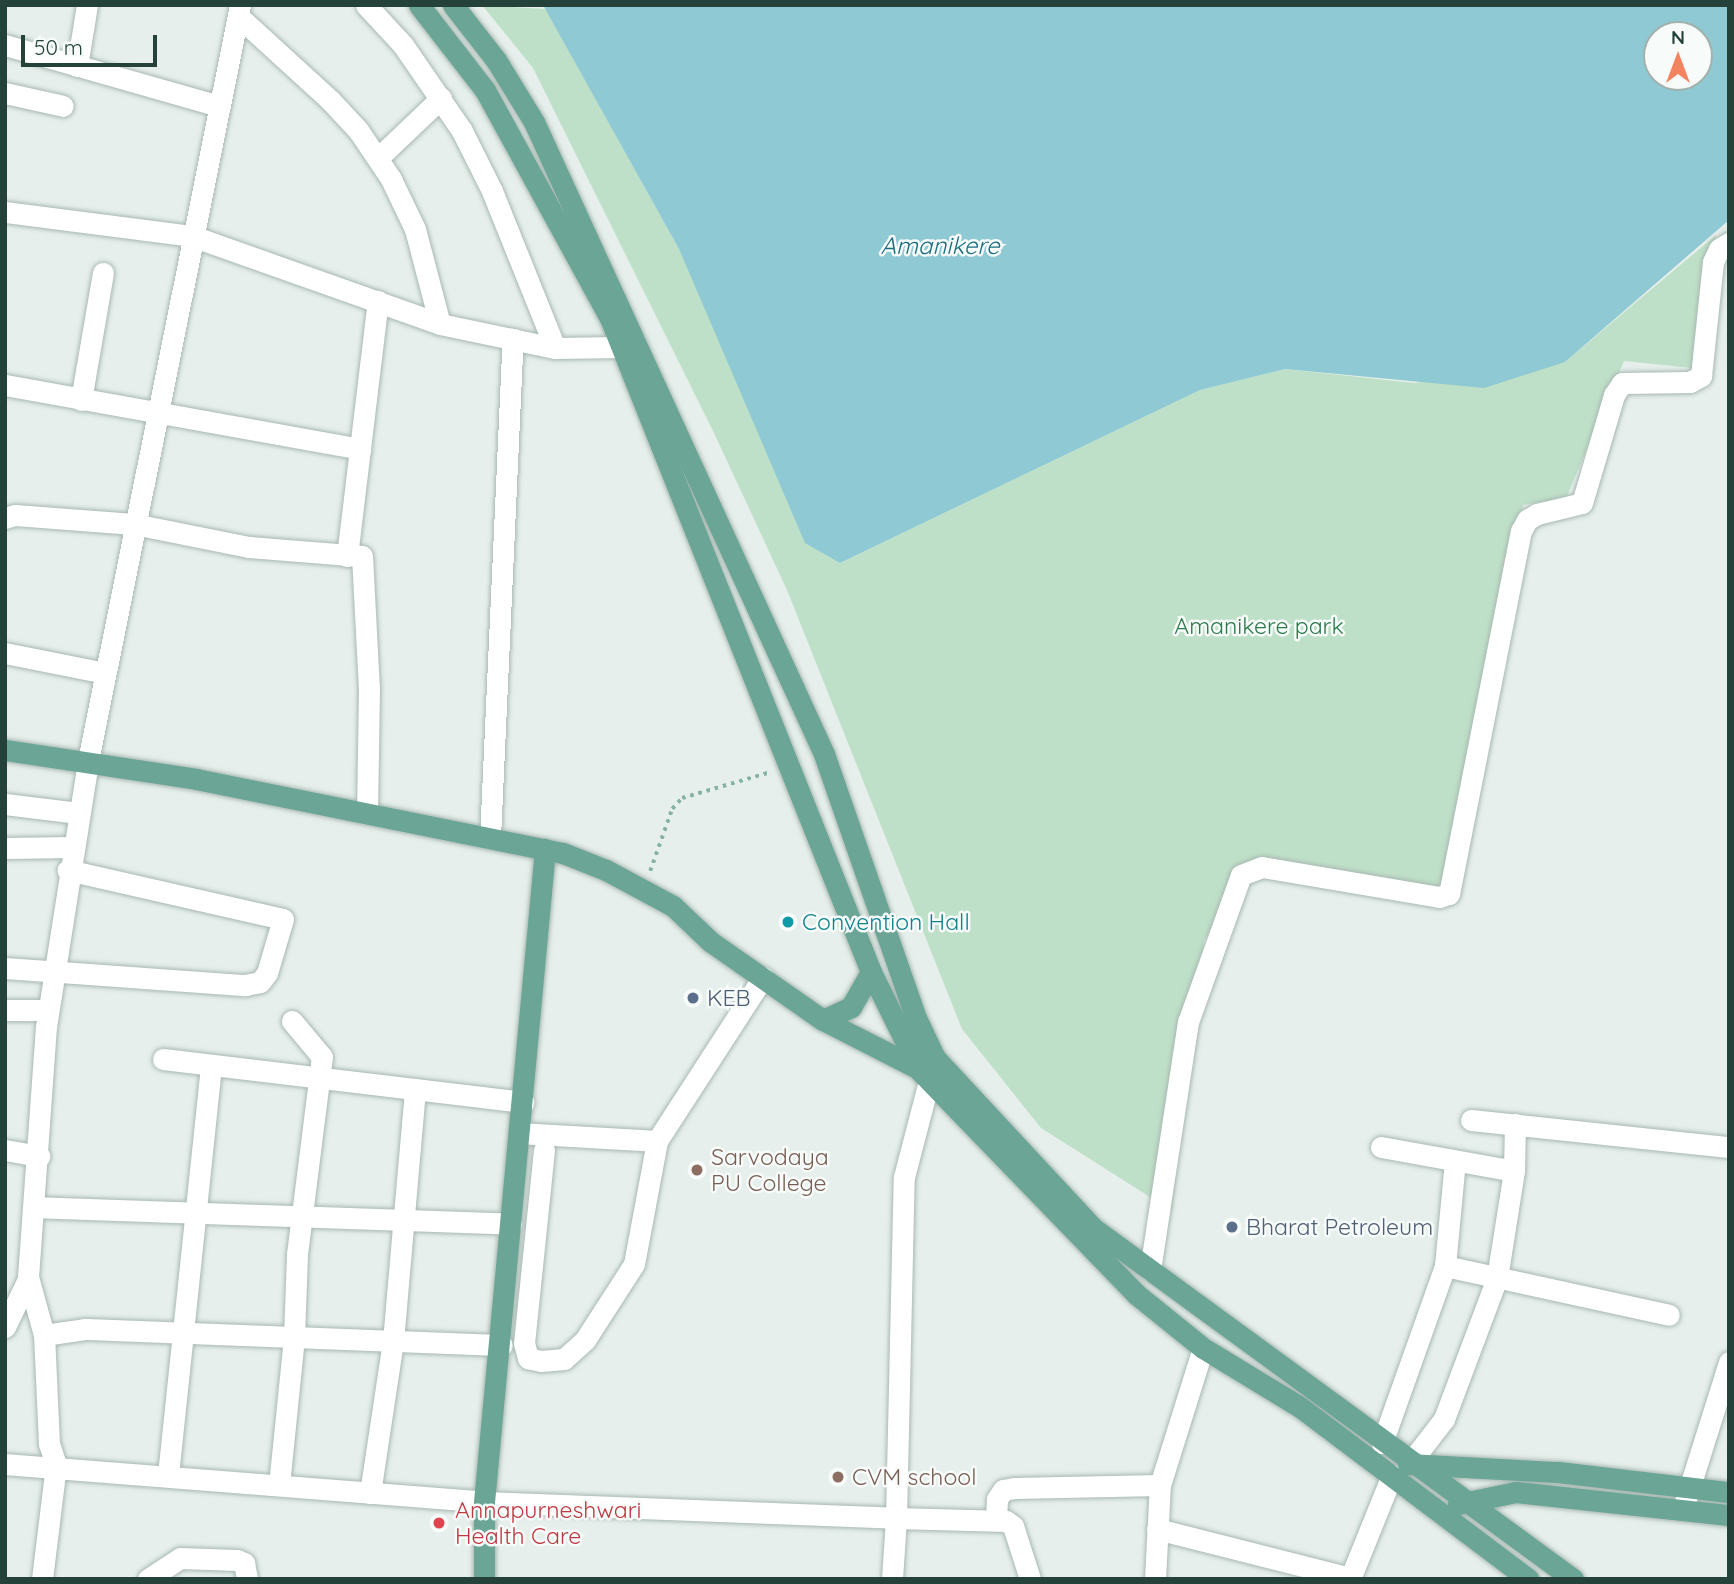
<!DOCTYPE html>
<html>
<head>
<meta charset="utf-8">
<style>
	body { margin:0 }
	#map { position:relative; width:1734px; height:1584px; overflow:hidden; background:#e6efeb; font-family:Quicksand,sans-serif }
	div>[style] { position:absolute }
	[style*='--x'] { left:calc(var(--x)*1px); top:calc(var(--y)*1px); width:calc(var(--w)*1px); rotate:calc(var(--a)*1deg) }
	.green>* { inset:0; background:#bfe0c8 }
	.water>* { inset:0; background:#8ec9d4 }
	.path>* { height:3.5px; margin-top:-1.75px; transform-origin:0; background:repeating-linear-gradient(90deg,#86b3a5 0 3.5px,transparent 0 8.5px) }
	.roads { filter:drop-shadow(0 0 2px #a8b8b2) drop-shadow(0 0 2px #a8b8b2) }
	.minor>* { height:21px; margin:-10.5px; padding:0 10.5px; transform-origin:10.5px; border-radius:10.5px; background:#fff }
	.major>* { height:21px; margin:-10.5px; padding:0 10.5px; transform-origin:10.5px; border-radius:10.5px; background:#6aa596 }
	.dots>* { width:19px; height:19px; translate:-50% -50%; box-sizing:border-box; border:4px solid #f7fbf9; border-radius:50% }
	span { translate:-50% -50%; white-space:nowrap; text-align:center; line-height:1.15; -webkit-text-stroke:5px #f7fbf9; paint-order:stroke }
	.park-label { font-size:23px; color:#2d7a4b }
	.culture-label { font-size:23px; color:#0d838f }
	.left { translate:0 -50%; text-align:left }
	.service-label { font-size:23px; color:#4e5e75 }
	.education-label { font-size:23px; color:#785e54 }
	.health-label { font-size:23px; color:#be3a42 }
	.water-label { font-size:24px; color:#1c6f80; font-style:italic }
	.frame { position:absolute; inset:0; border:7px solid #24423a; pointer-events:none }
	.north { position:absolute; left:1643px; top:21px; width:70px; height:70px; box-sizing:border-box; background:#f7fbf9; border:2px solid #a3b1ad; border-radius:50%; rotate:0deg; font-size:19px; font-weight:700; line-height:28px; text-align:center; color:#24423a }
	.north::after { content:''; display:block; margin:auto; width:24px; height:32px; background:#f4845f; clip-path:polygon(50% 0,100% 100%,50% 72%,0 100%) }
	.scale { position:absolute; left:21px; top:35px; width:136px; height:32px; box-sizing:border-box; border:4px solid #24423a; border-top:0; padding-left:9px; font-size:21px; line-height:24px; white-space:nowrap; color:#24423a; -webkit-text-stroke:5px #f7fbf9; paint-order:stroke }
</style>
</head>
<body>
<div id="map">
	<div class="green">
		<i style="clip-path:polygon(482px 5px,546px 9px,679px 249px,840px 563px,1200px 390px,1285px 369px,1414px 383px,1565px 362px,1716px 235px,1692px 368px,1624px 361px,1566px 498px,1523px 505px,1455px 903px,1248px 866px,1204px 941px,1172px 1211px,1041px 1128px,962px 1029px,787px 590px,714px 433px,533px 68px)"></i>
	</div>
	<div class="water">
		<i style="clip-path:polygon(evenodd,543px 5px,1729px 5px,1729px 220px,1565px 362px,1484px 388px,1285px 369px,1200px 390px,840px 563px,805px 543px,679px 249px,543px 5px,1657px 35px,1699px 35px,1699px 77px,1657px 77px,1657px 35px)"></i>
	</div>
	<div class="path">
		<i style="--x:650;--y:871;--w:66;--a:-70.5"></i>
		<i style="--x:672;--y:809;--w:15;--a:-48"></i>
		<i style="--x:682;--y:798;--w:93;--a:-16.3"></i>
	</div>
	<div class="roads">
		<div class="minor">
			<i style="--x:366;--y:5;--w:54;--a:47.2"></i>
			<i style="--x:403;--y:45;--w:104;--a:55.5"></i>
			<i style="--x:462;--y:131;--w:67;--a:63.4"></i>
			<i style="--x:492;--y:191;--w:169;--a:68.1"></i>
			<i style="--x:238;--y:16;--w:125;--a:42.4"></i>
			<i style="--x:330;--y:100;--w:41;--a:47"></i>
			<i style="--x:358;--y:130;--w:59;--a:56"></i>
			<i style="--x:391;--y:179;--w:55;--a:64.4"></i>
			<i style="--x:415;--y:229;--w:98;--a:75.3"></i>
			<i style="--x:5;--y:45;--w:223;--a:15.9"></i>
			<i style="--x:77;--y:66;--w:62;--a:-80.7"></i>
			<i style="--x:5;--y:93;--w:59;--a:12.6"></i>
			<i style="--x:378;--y:158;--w:87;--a:-43.6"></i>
			<i style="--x:5;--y:212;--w:189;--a:7.3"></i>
			<i style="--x:192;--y:236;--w:263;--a:19.5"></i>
			<i style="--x:440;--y:324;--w:117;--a:11.8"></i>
			<i style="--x:555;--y:348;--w:67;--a:-0.9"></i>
			<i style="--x:622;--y:347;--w:14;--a:-25"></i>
			<i style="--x:5;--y:385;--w:361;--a:10.2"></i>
			<i style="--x:81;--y:400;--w:129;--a:-80.2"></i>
			<i style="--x:5;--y:518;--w:10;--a:-17"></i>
			<i style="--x:15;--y:515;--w:119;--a:4.3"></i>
			<i style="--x:134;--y:524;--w:117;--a:11.3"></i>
			<i style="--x:249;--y:547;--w:113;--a:4.6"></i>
			<i style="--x:362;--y:556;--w:132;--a:87"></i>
			<i style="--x:369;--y:688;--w:125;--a:90.9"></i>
			<i style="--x:347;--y:556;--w:257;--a:-83.1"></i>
			<i style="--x:5;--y:653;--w:102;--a:11.3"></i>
			<i style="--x:5;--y:804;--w:74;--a:7"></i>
			<i style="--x:490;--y:838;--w:500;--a:-87.4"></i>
			<i style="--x:5;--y:848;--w:67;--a:-0.9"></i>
			<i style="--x:5;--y:968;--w:241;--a:4.1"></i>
			<i style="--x:245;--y:985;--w:15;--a:-11"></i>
			<i style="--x:260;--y:982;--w:11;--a:-52"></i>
			<i style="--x:267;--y:973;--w:56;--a:-73.5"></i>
			<i style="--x:283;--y:919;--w:221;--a:-167.2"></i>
			<i style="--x:5;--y:1010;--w:43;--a:0"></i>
			<i style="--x:163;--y:1059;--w:363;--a:6.8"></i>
			<i style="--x:1471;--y:1120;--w:259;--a:6"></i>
			<i style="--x:520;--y:1133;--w:137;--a:3.3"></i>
			<i style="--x:1381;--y:1147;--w:135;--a:10.2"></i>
			<i style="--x:5;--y:1150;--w:35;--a:10"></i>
			<i style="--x:544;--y:1150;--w:194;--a:95.9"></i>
			<i style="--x:524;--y:1343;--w:16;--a:75"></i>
			<i style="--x:528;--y:1358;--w:13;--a:13"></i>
			<i style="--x:541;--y:1361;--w:23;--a:-5"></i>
			<i style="--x:564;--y:1359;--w:28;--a:-42"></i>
			<i style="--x:585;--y:1340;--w:90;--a:-57.2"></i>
			<i style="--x:634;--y:1264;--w:125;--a:-79.4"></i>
			<i style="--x:657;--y:1141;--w:195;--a:-57.1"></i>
			<i style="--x:34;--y:1207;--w:477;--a:2"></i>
			<i style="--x:1445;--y:1266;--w:106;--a:-84.6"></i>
			<i style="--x:1150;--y:1270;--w:251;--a:-81.3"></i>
			<i style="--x:1188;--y:1022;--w:156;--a:-70.2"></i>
			<i style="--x:1241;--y:875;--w:22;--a:-21"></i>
			<i style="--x:1262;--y:867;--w:180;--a:9.6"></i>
			<i style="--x:1439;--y:897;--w:10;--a:-17"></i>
			<i style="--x:1449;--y:894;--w:370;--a:-78.8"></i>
			<i style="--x:1521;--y:531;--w:13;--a:-61"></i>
			<i style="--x:1527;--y:520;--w:12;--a:-31"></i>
			<i style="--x:1537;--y:514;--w:46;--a:-13.7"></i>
			<i style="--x:1582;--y:503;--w:113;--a:-73.5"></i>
			<i style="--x:1614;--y:395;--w:14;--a:-56"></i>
			<i style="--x:1622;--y:383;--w:68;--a:-0.8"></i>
			<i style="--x:1690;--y:382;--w:13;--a:-29"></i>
			<i style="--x:1701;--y:376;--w:115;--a:-84"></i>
			<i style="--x:1713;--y:262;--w:14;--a:-65"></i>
			<i style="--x:1719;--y:249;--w:12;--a:-31"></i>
			<i style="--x:5;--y:1327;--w:53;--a:-64.4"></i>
			<i style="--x:44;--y:1335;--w:41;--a:-8.3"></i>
			<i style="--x:85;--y:1329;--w:417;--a:2.2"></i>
			<i style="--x:1382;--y:1443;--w:188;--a:-70.4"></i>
			<i style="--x:1445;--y:1266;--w:229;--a:12.3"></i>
			<i style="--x:1410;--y:1463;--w:56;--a:-52.3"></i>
			<i style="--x:1444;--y:1419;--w:151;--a:-69.4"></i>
			<i style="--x:1497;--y:1278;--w:108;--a:-81"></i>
			<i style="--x:1514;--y:1171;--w:47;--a:-88.8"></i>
			<i style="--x:5;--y:1464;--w:481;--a:4.5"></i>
			<i style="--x:484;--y:1502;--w:412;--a:2.2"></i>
			<i style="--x:896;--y:1518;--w:341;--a:-88.7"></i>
			<i style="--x:904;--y:1177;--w:99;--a:-75.4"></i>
			<i style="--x:168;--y:1475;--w:412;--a:-84"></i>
			<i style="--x:279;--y:1485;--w:149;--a:-84.2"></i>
			<i style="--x:294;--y:1337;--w:83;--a:-87.9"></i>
			<i style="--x:297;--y:1254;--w:199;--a:-82.8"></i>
			<i style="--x:322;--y:1057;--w:47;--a:-129.8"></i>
			<i style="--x:370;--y:1493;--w:154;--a:-81.4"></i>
			<i style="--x:393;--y:1341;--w:253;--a:-85"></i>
			<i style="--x:1684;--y:1505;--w:150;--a:-72.5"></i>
			<i style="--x:996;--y:1519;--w:20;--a:-87"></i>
			<i style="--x:997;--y:1499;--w:11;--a:-56"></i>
			<i style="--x:1003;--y:1490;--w:11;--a:-10"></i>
			<i style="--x:1014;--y:1488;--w:146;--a:-1.2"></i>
			<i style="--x:1157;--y:1529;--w:200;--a:14.2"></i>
			<i style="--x:42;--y:1579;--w:115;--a:-83"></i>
			<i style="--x:56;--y:1465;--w:22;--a:-108"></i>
			<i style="--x:49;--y:1444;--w:109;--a:-92.6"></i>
			<i style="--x:44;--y:1335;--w:60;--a:-105.4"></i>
			<i style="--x:28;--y:1277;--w:251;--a:-85.9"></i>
			<i style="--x:46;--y:1027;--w:269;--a:-81"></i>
			<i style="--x:88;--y:761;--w:771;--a:-78.63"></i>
			<i style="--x:148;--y:1579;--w:38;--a:-33"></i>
			<i style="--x:180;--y:1558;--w:57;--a:2"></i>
			<i style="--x:237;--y:1560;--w:8;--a:23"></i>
			<i style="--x:244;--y:1563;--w:16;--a:79"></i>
			<i style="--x:892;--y:1579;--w:61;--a:-86.2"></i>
			<i style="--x:896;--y:1518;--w:110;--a:1.6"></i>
			<i style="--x:1006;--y:1521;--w:9;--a:36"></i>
			<i style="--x:1013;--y:1526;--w:56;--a:72.2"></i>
			<i style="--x:1155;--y:1579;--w:94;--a:-87"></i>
			<i style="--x:1160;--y:1485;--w:144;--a:-72.6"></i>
			<i style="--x:1350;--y:1579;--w:112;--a:-68"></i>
		</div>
		<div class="major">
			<i style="--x:419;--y:5;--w:108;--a:52.2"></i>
			<i style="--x:485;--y:90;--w:260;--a:61.3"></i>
			<i style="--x:610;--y:318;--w:704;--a:68.24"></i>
			<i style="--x:871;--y:972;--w:110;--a:63.7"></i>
			<i style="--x:920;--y:1071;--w:310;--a:45.9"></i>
			<i style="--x:1136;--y:1294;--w:86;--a:38.9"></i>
			<i style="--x:1203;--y:1348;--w:114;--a:31.3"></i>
			<i style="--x:1300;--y:1407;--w:286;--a:37"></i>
			<i style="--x:453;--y:5;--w:70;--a:52"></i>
			<i style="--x:496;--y:60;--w:73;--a:58.5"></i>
			<i style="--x:534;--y:122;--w:695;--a:65.35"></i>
			<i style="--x:824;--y:754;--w:280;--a:70.8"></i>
			<i style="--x:916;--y:1018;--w:44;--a:64.6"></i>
			<i style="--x:935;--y:1058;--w:232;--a:47.1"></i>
			<i style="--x:1093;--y:1228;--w:595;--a:36.18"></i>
			<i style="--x:5;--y:750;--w:193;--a:8.6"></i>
			<i style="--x:196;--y:779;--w:374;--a:11.4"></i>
			<i style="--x:563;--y:853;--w:46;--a:21.6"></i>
			<i style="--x:606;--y:870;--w:76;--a:28.2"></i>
			<i style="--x:673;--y:906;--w:52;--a:43.5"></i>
			<i style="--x:711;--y:942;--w:136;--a:34.9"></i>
			<i style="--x:823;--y:1020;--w:112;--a:27"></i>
			<i style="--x:823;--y:1020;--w:31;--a:-25"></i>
			<i style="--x:851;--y:1007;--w:40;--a:-60.3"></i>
			<i style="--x:1408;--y:1464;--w:150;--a:3.1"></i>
			<i style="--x:1558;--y:1472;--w:172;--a:6.7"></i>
			<i style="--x:1458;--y:1504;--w:59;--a:-11.7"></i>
			<i style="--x:1516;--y:1492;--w:214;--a:6.2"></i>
			<i style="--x:484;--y:1579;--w:77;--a:-90"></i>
			<i style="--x:484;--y:1502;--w:656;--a:-84.66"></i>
		</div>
	</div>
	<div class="dots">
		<i style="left:788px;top:922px;background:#0f9aa8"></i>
		<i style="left:693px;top:998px;background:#5c6f8a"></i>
		<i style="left:697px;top:1170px;background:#8d6e63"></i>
		<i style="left:1232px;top:1227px;background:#5c6f8a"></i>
		<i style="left:838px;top:1477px;background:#8d6e63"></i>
		<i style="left:439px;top:1523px;background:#e0444e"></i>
	</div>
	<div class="park-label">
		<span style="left:1259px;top:626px">Amanikere park</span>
	</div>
	<div class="culture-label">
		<span class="left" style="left:802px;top:922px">Convention Hall</span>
	</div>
	<div class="service-label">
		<span class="left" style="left:707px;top:998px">KEB</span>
		<span class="left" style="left:1246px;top:1227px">Bharat Petroleum</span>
	</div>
	<div class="education-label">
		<span class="left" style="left:711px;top:1170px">Sarvodaya<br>PU College</span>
		<span class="left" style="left:852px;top:1477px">CVM school</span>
	</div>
	<div class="health-label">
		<span class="left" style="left:455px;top:1523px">Annapurneshwari<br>Health Care</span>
	</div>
	<div class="water-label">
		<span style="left:940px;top:246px">Amanikere</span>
	</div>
	<div class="frame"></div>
	<div class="north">N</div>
	<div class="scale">50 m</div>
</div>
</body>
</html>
